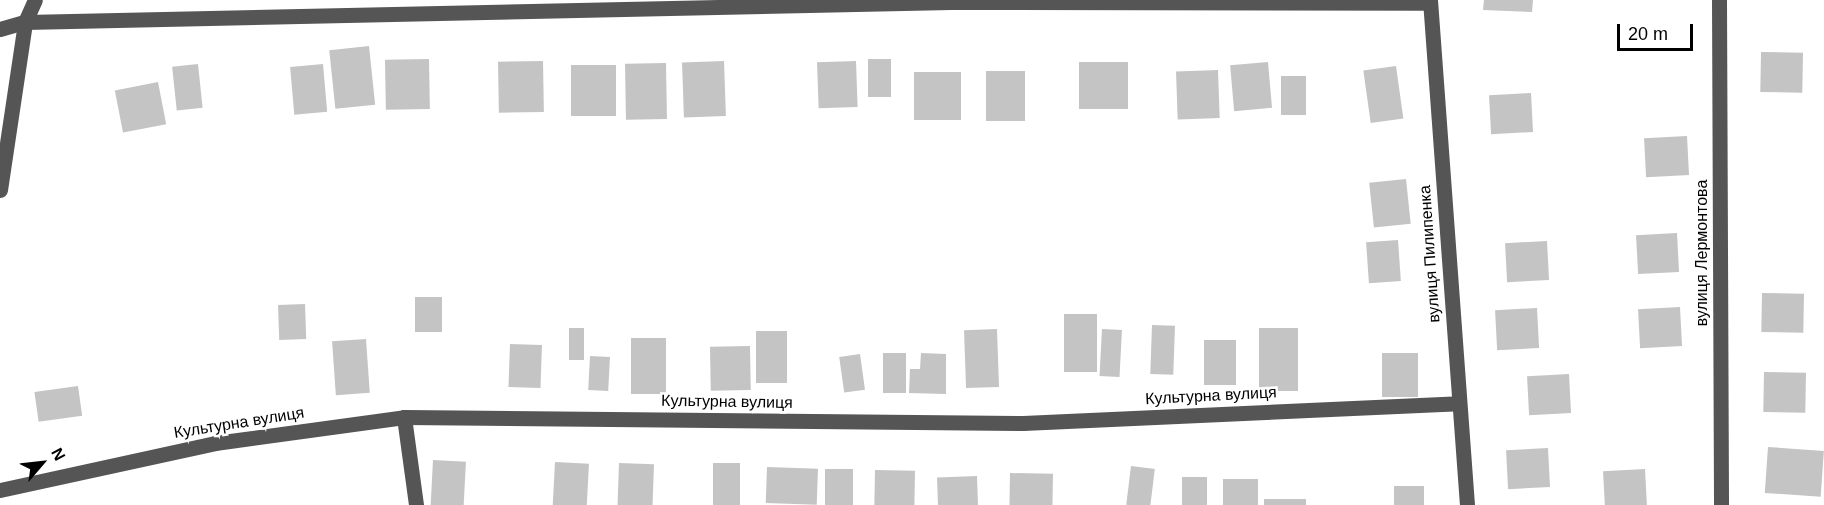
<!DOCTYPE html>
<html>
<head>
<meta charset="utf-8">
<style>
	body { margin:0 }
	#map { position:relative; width:1824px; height:505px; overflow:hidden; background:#fff; font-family:Helvetica,sans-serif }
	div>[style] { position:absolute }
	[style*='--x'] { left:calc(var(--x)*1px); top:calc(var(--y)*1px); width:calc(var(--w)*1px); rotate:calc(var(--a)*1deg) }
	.building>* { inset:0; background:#c4c4c4; transform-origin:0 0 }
	.minor>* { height:15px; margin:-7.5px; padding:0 7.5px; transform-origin:7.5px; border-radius:7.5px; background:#555 }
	span { translate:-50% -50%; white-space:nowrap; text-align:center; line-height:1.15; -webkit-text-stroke:5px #fff; paint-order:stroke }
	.street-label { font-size:16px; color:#000 }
	.north { position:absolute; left:12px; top:433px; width:60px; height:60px; -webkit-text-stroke:4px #fff; paint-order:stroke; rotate:62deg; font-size:16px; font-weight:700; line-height:24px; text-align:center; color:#000 }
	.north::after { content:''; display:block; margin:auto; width:21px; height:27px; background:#000; clip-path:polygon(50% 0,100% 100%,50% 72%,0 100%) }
	.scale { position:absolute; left:1617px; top:24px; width:76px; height:27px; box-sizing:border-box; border:3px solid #000; border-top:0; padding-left:8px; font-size:18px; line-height:21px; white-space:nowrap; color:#000; -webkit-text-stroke:4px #fff; paint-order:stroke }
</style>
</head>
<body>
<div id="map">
	<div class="building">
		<i style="clip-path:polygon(1484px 0,1533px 0,1532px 12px,1483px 10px)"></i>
		<i style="left:369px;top:46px;width:59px;height:40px;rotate:84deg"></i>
		<i style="left:1761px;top:52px;width:42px;height:40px;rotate:1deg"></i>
		<i style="left:429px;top:59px;width:50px;height:44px;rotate:89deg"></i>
		<i style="left:868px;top:59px;width:23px;height:38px"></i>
		<i style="left:543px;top:61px;width:51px;height:45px;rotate:89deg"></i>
		<i style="left:724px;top:61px;width:55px;height:42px;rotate:88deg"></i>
		<i style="left:856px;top:61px;width:46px;height:39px;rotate:88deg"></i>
		<i style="left:1079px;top:62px;width:49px;height:47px"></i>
		<i style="left:1268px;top:62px;width:46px;height:38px;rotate:85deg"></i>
		<i style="left:666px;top:63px;width:56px;height:41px;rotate:89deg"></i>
		<i style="left:198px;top:64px;width:44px;height:26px;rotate:84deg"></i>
		<i style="left:323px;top:64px;width:48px;height:33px;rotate:85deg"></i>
		<i style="left:571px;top:65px;width:45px;height:51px"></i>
		<i style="left:1396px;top:66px;width:53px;height:33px;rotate:82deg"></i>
		<i style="left:1218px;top:70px;width:48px;height:42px;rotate:88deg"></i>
		<i style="left:986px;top:71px;width:39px;height:50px"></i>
		<i style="left:914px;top:72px;width:47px;height:48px"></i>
		<i style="left:1281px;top:76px;width:25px;height:39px"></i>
		<i style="left:158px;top:82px;width:43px;height:44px;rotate:79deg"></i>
		<i style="left:1531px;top:93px;width:39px;height:42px;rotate:87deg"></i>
		<i style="left:1687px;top:136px;width:39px;height:43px;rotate:87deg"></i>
		<i style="left:1406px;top:179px;width:45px;height:37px;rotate:84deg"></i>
		<i style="left:1677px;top:233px;width:39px;height:41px;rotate:87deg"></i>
		<i style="left:1398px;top:240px;width:41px;height:32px;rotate:86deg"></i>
		<i style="left:1547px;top:241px;width:39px;height:42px;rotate:87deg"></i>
		<i style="left:1762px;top:293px;width:42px;height:39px;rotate:1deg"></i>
		<i style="left:415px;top:297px;width:27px;height:35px"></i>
		<i style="left:305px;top:304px;width:35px;height:27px;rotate:88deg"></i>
		<i style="left:1680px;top:307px;width:39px;height:42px;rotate:87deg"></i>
		<i style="left:1537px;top:308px;width:40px;height:42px;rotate:87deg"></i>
		<i style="left:1064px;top:314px;width:33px;height:58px"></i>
		<i style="left:1152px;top:325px;width:23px;height:49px;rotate:2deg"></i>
		<i style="left:569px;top:328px;width:15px;height:32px"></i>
		<i style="left:1259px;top:328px;width:39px;height:63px"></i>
		<i style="left:997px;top:329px;width:58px;height:33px;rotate:88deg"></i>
		<i style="left:1102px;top:329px;width:20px;height:47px;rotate:3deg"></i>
		<i style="left:756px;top:331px;width:31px;height:52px"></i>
		<i style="left:631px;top:338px;width:35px;height:56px"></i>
		<i style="left:366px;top:339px;width:54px;height:34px;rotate:86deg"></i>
		<i style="left:1204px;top:340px;width:32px;height:45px"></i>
		<i style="left:510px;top:344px;width:32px;height:43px;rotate:2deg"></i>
		<i style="left:750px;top:346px;width:44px;height:40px;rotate:89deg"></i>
		<i style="left:883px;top:353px;width:23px;height:40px"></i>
		<i style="clip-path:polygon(921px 353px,946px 354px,946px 394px,909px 393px,910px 369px,920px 369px)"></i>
		<i style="left:1382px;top:353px;width:36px;height:44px"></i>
		<i style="left:860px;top:354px;width:36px;height:21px;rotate:82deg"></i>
		<i style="left:590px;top:356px;width:20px;height:34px;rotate:3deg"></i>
		<i style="left:1764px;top:372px;width:42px;height:40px;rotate:1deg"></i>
		<i style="left:1569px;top:374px;width:39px;height:42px;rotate:87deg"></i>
		<i style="left:78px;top:386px;width:30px;height:44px;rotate:82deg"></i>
		<i style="left:1768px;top:447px;width:56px;height:46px;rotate:4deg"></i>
		<i style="left:1548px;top:448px;width:39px;height:42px;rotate:87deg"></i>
		<i style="left:433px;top:460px;width:33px;height:45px;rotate:3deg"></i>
		<i style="left:555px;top:462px;width:34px;height:43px;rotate:3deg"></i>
		<i style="left:619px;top:463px;width:35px;height:42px;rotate:2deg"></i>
		<i style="left:713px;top:463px;width:27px;height:42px"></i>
		<i style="left:1131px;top:466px;width:24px;height:39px;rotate:7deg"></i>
		<i style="left:767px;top:467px;width:51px;height:36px;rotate:2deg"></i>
		<i style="left:825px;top:469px;width:28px;height:36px"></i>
		<i style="left:1645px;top:469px;width:36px;height:42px;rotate:87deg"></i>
		<i style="left:875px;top:470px;width:40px;height:35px;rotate:1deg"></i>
		<i style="left:1010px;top:473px;width:43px;height:32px;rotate:1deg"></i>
		<i style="left:977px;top:476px;width:29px;height:40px;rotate:88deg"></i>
		<i style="left:1182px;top:477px;width:25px;height:28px"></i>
		<i style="left:1223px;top:479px;width:35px;height:26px"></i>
		<i style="left:1424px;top:486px;width:19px;height:30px;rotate:90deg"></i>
		<i style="left:1264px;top:499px;width:42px;height:6px"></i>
	</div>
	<div class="minor">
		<i style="--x:1430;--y:0;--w:506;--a:85.81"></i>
		<i style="--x:1719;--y:0;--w:505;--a:89.77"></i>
		<i style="--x:0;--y:29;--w:26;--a:-16"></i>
		<i style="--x:25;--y:22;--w:926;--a:-1.24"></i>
		<i style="--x:951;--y:2;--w:479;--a:0.1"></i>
		<i style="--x:0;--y:190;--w:170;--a:-81.5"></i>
		<i style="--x:25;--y:22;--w:24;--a:-66"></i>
		<i style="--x:404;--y:417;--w:89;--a:82.2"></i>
		<i style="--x:0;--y:490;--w:220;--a:-12.3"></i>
		<i style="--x:215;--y:443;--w:191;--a:-7.8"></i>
		<i style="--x:404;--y:417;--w:619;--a:0.56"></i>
		<i style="--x:1023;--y:423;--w:436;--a:-2.6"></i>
	</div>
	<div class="street-label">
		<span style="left:1702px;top:253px;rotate:-90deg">вулиця Лермонтова</span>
		<span style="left:1430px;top:254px;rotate:-94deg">вулиця Пилипенка</span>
		<span style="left:1211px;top:396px;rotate:-3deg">Культурна вулиця</span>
		<span style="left:727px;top:402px;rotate:1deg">Культурна вулиця</span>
		<span style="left:239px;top:423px;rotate:-9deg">Культурна вулиця</span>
	</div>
	<div class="north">N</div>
	<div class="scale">20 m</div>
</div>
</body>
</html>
